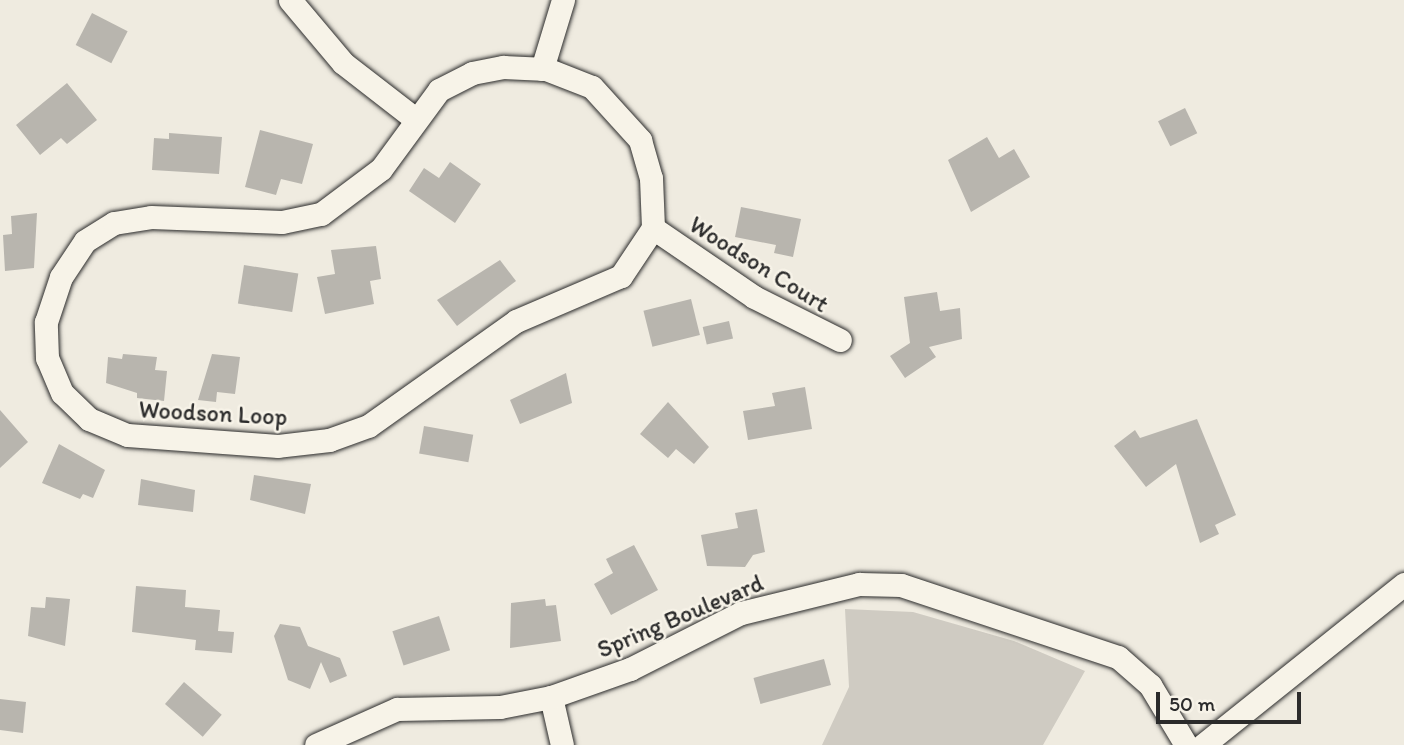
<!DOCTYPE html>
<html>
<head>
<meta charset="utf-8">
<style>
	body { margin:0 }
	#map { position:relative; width:1404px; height:745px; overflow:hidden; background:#efebe0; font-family:Itim,sans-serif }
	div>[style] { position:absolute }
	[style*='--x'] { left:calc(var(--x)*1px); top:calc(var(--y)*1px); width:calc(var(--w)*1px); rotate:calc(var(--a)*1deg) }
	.green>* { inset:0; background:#cfcbc2 }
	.building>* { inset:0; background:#b8b5ae; transform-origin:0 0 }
	.roads { filter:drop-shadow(0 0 2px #2b2b2b) drop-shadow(0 0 2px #2b2b2b) }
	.minor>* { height:23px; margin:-11.5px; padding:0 11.5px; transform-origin:11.5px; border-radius:11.5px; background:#f7f3e8 }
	span { translate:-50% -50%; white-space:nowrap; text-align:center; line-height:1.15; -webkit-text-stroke:5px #f7f3e8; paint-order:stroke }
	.street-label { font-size:24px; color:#2b2b2b }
	.scale { position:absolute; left:1156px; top:692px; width:145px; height:32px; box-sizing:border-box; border:4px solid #2b2b2b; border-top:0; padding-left:9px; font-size:21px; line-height:24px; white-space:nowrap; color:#2b2b2b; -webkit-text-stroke:5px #f7f3e8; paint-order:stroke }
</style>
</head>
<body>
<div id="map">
	<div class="green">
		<i style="clip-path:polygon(845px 609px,913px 612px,1014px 641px,1085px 671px,1043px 745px,822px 745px,849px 687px)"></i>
	</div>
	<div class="building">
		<i style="left:92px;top:13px;width:40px;height:36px;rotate:27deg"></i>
		<i style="clip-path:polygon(67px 83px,97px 120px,67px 144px,61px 138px,40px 155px,16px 125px)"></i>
		<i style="left:1185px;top:108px;width:28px;height:30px;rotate:64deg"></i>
		<i style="clip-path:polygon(260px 130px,313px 144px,302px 184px,281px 179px,276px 195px,245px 187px)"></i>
		<i style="clip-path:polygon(169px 133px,222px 137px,219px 174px,152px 170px,154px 138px,169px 139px)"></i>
		<i style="clip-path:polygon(987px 137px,999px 158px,1014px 149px,1030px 177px,971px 212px,948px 160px)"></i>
		<i style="clip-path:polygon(450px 162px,481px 184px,455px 223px,409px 191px,424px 168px,439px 178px)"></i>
		<i style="clip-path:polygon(741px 207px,801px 219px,793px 257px,774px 253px,776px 245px,735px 237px)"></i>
		<i style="clip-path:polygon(37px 213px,34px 268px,5px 271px,3px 235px,12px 234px,11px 216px)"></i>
		<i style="clip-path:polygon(376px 246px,381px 279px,370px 281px,374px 304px,325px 314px,317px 277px,335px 274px,331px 250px)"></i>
		<i style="clip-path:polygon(500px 260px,516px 281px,457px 326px,437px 300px)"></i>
		<i style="left:244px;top:265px;width:55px;height:39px;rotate:9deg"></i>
		<i style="clip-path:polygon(937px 292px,940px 311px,960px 308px,962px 339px,929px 347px,936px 357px,905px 378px,890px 356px,910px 343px,904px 297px)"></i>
		<i style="left:691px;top:299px;width:37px;height:49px;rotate:76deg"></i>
		<i style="left:729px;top:321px;width:18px;height:27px;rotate:77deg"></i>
		<i style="clip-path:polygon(123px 354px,157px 357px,155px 370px,167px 371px,164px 401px,137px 398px,137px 393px,106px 383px,108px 357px,122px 359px)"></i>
		<i style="clip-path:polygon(212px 354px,240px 357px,235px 394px,217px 392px,216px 402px,198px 400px)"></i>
		<i style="clip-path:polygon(566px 373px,572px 403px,520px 424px,510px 400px)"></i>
		<i style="clip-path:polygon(805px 387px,812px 429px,748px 440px,743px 411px,775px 406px,772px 393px)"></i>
		<i style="clip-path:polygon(668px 402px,709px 447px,694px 464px,676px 449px,668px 458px,640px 434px)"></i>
		<i style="clip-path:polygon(0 410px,28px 442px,0 468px)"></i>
		<i style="clip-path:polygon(1197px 419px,1236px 515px,1215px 525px,1219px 534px,1200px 543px,1176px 464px,1146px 487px,1114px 446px,1135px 430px,1140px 438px)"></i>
		<i style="left:424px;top:426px;width:50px;height:28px;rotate:10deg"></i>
		<i style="clip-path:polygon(59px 444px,105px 470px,93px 498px,83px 494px,80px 499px,42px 483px)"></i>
		<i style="clip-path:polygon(254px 475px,311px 484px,305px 514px,250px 500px)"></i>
		<i style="clip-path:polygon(141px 479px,195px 490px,193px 512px,138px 505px)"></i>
		<i style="clip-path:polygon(757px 509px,765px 552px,753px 555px,745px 567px,707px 566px,701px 535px,738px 528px,735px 513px)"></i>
		<i style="clip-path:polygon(634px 545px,658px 590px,611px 615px,594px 584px,613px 573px,606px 559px)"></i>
		<i style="clip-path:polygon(136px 586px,186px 590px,185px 607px,220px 610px,218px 631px,234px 632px,232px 653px,195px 650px,196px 640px,132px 632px)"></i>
		<i style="clip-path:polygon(46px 597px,70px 599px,65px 646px,28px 636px,31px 607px,45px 608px)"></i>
		<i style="clip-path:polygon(545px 599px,546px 606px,556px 605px,561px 641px,510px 648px,511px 603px)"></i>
		<i style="left:439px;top:616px;width:36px;height:49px;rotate:72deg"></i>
		<i style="clip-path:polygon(280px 624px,300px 627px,308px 646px,340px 658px,347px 676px,330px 683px,321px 662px,310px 689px,288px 680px,274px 636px)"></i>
		<i style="left:824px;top:659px;width:27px;height:73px;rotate:75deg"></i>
		<i style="left:184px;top:682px;width:50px;height:29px;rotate:41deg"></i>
		<i style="clip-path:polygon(0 699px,26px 702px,23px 733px,0 730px)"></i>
	</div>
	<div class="roads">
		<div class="minor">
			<i style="--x:290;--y:0;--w:82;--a:49.9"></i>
			<i style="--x:343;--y:63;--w:90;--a:37.8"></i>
			<i style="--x:503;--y:67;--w:43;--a:2.7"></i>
			<i style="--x:546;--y:69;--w:49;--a:21.4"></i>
			<i style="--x:592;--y:87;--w:72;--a:47.8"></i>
			<i style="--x:640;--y:140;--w:40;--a:74"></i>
			<i style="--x:651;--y:178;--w:50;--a:87.7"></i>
			<i style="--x:653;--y:228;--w:58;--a:123.7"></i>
			<i style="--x:621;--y:276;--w:114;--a:156.8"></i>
			<i style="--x:516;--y:321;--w:181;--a:144.6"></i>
			<i style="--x:368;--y:426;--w:41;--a:160.3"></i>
			<i style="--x:329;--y:440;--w:51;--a:173.3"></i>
			<i style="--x:278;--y:446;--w:151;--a:-175.8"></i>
			<i style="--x:127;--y:435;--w:41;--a:-157.2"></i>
			<i style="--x:89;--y:419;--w:37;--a:-136"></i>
			<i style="--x:62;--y:393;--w:38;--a:-113"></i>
			<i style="--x:47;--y:358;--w:36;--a:-92"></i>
			<i style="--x:46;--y:322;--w:47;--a:-71.6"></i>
			<i style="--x:61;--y:277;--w:43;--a:-56.3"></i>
			<i style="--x:85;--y:241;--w:34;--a:-32"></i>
			<i style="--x:114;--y:223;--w:37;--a:-9"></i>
			<i style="--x:151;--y:217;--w:131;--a:2.2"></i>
			<i style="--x:282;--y:222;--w:40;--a:-12"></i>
			<i style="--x:321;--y:214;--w:75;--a:-36.9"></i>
			<i style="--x:381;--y:169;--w:98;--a:-53.7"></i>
			<i style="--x:439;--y:90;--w:37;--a:-27"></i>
			<i style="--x:472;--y:73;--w:32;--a:-11"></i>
			<i style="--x:542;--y:69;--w:72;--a:-73.1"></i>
			<i style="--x:653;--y:228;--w:122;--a:34.3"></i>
			<i style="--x:754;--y:297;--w:96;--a:26.6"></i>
			<i style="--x:551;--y:697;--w:49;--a:77.1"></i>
			<i style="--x:316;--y:745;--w:89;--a:-24"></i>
			<i style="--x:397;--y:709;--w:103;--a:-1.1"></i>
			<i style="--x:500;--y:707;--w:52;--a:-11.1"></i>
			<i style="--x:551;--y:697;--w:84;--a:-19.5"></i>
			<i style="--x:630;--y:669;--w:124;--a:-26.8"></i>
			<i style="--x:741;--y:613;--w:122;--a:-13.8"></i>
			<i style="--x:859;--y:584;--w:42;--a:1.4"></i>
			<i style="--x:901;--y:585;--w:229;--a:18.4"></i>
			<i style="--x:1118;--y:657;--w:43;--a:41.2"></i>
			<i style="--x:1150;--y:685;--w:70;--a:59"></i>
			<i style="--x:1203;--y:745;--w:258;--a:-38.7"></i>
		</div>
	</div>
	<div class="street-label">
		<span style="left:759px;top:264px;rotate:32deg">Woodson Court</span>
		<span style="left:213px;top:413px;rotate:3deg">Woodson Loop</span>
		<span style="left:680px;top:616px;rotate:-23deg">Spring Boulevard</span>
	</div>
	<div class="scale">50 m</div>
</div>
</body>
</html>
